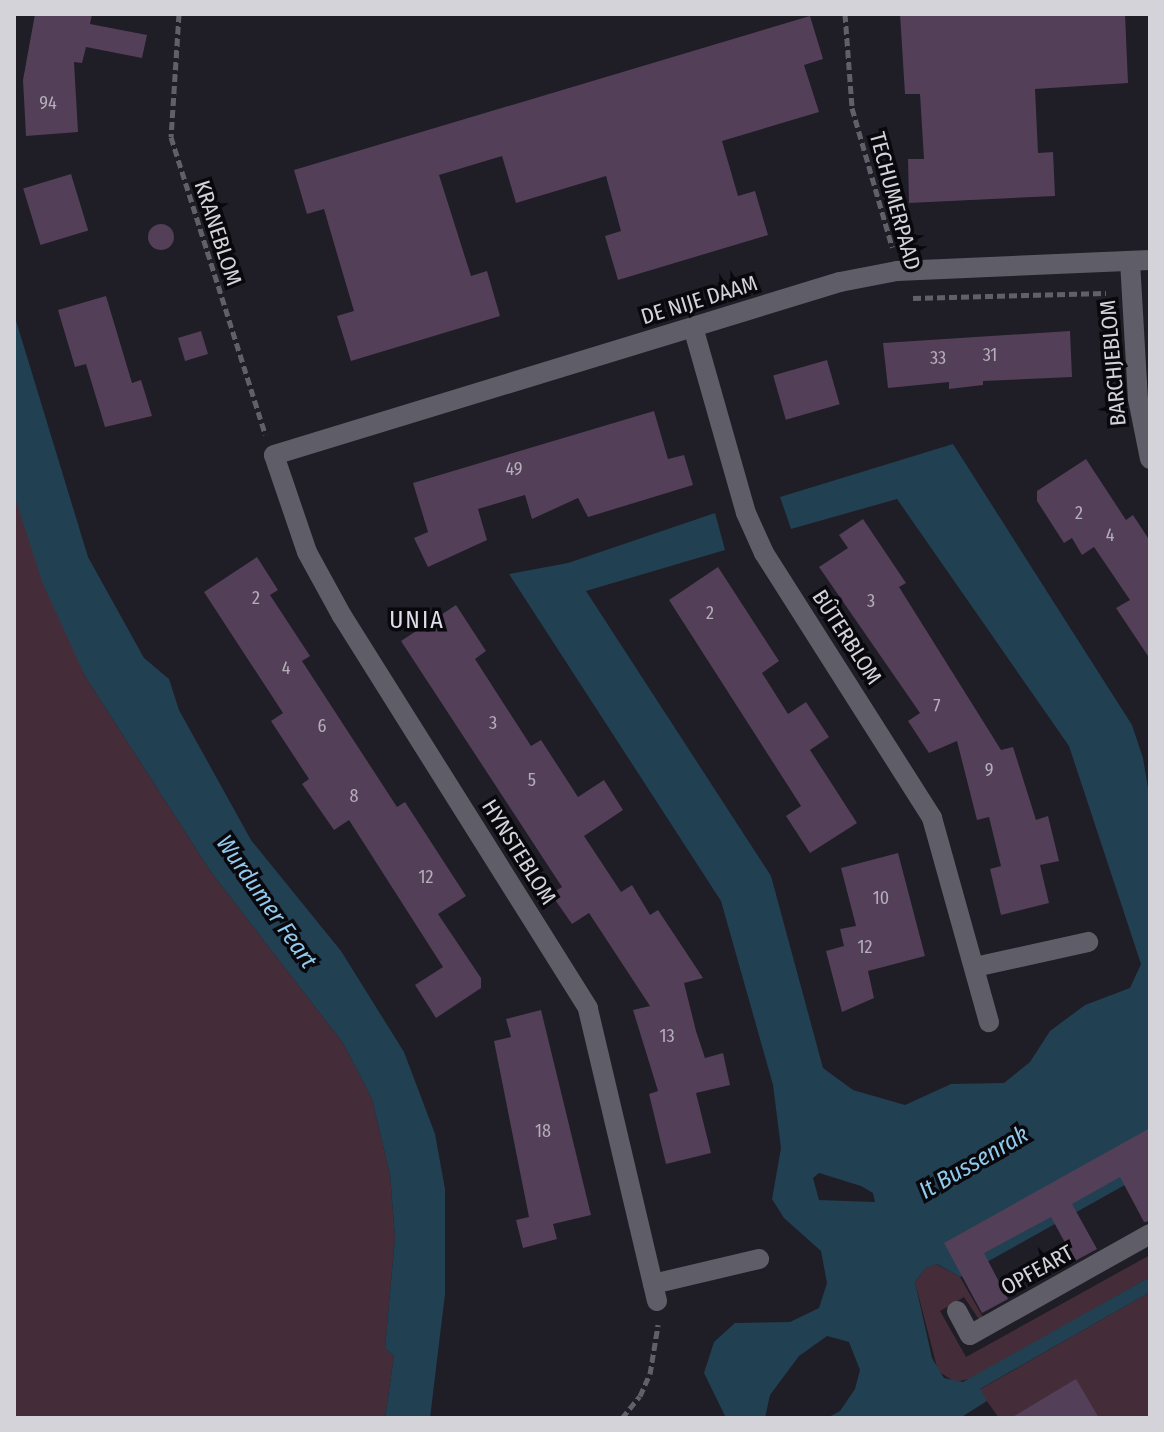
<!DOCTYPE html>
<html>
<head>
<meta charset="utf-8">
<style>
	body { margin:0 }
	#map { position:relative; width:1164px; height:1432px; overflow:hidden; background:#1f1d26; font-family:"Fira Sans Condensed",sans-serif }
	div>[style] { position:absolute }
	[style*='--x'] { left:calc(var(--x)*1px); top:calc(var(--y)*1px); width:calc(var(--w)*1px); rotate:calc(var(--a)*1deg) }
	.green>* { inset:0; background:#442d39 }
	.water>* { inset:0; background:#214052 }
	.building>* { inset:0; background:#533f58; transform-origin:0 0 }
	.round { border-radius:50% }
	.path>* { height:5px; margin-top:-2.5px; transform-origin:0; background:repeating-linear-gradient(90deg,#615f67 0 8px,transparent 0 12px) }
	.minor>* { height:20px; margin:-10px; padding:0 10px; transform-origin:10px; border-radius:10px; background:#5f5d68 }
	span { translate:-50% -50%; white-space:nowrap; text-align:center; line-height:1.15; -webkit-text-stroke:7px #09080c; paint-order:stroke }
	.number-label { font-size:18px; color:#b4aeb9 }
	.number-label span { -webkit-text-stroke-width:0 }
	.street-label { font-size:22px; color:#d4d3d9 }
	.neighbourhood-label { font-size:24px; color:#dfdeea; letter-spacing:2px }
	.water-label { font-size:24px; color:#90caee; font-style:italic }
	.frame { position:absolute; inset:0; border:16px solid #d4d3d9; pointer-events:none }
</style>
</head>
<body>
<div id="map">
	<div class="green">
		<i style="clip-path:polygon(14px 495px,85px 676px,211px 872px,343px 1043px,372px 1099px,390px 1175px,395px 1237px,385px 1348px,394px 1356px,385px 1418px,14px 1418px)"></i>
		<i style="clip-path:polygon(1150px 1255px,1150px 1277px,973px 1378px,955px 1382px,938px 1371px,915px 1282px,926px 1268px,936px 1264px,960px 1277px,984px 1319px,980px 1321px,964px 1297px,940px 1311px,966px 1357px)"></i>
		<i style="clip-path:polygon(1150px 1292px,1150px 1418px,999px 1418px,979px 1390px)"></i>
	</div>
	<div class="water">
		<i style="clip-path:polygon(14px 314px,88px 557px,144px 658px,169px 679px,179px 710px,251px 840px,341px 951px,404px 1052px,435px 1134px,445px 1189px,445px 1294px,430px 1418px,385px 1418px,394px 1356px,385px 1348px,395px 1237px,390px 1175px,372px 1099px,343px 1043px,211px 872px,85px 676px,43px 584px,14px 495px)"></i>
		<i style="clip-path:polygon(evenodd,953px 444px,1132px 725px,1143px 758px,1150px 800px,1150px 1171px,960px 1277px,937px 1264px,926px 1268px,915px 1282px,932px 1358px,944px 1378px,963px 1382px,1150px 1277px,1150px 1292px,980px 1389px,987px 1401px,960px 1418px,827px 1418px,840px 1411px,855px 1389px,860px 1370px,849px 1342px,827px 1336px,799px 1356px,770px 1395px,765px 1418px,726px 1418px,704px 1373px,714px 1342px,735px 1323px,790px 1322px,819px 1308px,827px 1283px,821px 1251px,784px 1218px,772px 1199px,781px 1148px,773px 1085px,721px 901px,509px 574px,568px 563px,715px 513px,725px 550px,586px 591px,771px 876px,823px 1068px,853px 1090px,905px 1105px,951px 1084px,1004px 1083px,1030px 1062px,1050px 1031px,1085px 1005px,1130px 988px,1141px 964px,1069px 746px,897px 499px,791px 529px,780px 497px,953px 444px,819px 1173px,861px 1186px,873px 1193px,875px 1202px,819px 1200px,813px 1178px,819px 1173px)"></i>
	</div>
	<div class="building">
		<i style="clip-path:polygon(35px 14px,92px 14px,90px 24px,147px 35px,142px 58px,86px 47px,82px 63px,74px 62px,78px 132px,26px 136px,23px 80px)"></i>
		<i style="clip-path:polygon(900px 14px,1125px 14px,1128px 83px,1035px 89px,1038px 153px,1053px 152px,1055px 196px,909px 203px,908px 159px,924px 159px,920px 94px,905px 94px)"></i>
		<i style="clip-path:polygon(810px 16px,823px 59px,804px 65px,819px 112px,722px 141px,738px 196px,755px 191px,768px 235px,618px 280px,605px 236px,621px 231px,606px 176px,516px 203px,502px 156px,439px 175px,471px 276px,487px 271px,500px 316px,351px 361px,337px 316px,354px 311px,338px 257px,324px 209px,307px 214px,294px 170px)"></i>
		<i style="left:71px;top:174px;width:59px;height:50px;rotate:73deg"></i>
		<i class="round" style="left:148px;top:224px;width:26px;height:26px"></i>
		<i style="clip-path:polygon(106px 296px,132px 383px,141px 380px,152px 416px,105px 427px,86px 364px,75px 367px,58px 310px)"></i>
		<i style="left:201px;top:331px;width:24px;height:24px;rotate:73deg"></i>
		<i style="clip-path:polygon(1070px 331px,1072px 377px,983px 381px,983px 385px,949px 389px,949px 382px,888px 388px,883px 343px)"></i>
		<i style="left:827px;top:360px;width:46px;height:56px;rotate:74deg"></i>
		<i style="clip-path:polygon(654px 411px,668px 459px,684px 455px,693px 485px,588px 517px,578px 498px,532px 519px,525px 495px,478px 509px,487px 540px,428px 567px,414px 538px,428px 532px,413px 483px)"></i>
		<i style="clip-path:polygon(1086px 459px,1126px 520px,1133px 515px,1150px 541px,1150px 659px,1116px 608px,1130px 600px,1094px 547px,1082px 555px,1072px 538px,1064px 543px,1037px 501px,1037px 491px)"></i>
		<i style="clip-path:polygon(863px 519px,906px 583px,899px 587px,1001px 750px,1013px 747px,1036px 820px,1048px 816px,1059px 861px,1040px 865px,1049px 903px,1001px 915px,990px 869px,1001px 866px,989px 817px,977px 820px,957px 741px,929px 753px,908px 721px,920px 713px,819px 567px,848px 548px,839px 535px)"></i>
		<i style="clip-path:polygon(257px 557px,278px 590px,270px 595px,310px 656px,302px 661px,397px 807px,405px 802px,466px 896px,438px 914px,481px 978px,481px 988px,436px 1018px,415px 985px,443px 967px,349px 820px,334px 830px,302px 784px,309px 779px,271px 721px,283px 713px,204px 592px)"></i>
		<i style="clip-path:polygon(718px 567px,779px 661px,762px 673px,788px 714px,806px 702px,829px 737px,810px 750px,857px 823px,810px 853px,786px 816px,801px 806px,669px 600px)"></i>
		<i style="clip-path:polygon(456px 605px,486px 651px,475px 659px,531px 746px,541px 740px,578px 797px,604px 780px,623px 810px,584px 836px,621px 892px,632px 885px,650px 915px,658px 910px,703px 978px,684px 983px,696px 1031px,705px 1058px,723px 1053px,730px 1085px,696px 1093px,711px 1153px,666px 1164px,649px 1094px,658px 1091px,633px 1010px,650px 1006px,589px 913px,572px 924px,551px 894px,562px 887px,401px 641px)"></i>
		<i style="clip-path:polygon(898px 853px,925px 956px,868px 971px,874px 998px,842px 1012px,826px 951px,844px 946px,840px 929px,856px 926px,841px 868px)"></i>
		<i style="clip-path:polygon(541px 1010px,591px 1215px,553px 1224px,557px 1239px,523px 1248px,516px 1220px,529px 1217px,494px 1041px,511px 1037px,506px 1019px)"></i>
		<i style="clip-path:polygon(1150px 1128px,1150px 1221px,1144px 1222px,1120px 1177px,1072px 1204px,1097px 1249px,1075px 1261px,1051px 1217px,984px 1253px,1008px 1299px,982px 1313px,944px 1243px)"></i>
		<i style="clip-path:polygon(1076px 1379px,1099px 1418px,1011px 1418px)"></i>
	</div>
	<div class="path">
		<i style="--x:179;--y:14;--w:123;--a:93.7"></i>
		<i style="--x:171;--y:137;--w:312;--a:72.4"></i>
		<i style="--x:845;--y:14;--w:94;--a:85.7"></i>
		<i style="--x:852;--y:108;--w:145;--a:73.9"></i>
		<i style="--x:913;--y:298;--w:193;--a:-1.5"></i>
		<i style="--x:622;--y:1418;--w:28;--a:-51"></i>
		<i style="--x:640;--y:1396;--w:24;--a:-66"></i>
		<i style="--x:650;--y:1374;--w:50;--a:-80.7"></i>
	</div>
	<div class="minor">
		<i style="--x:1130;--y:261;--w:138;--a:86.7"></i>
		<i style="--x:1138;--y:399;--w:61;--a:78.7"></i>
		<i style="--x:693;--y:327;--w:193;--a:74.1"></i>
		<i style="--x:746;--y:513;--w:44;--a:65.8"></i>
		<i style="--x:764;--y:553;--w:314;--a:57.6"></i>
		<i style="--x:932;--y:818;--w:212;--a:74.4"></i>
		<i style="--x:975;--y:967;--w:116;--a:-12.5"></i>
		<i style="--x:653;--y:1284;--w:109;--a:-13.3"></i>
		<i style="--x:657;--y:1301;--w:301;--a:-103.3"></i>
		<i style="--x:588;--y:1008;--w:463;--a:-122.1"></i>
		<i style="--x:342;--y:616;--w:73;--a:-118.7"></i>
		<i style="--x:307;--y:552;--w:102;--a:-108.8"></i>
		<i style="--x:274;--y:455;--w:592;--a:-17"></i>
		<i style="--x:840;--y:282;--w:58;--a:-10.9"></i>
		<i style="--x:897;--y:271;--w:253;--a:-2.5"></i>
		<i style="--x:957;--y:1311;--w:27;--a:62"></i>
		<i style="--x:970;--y:1335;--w:206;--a:-29.3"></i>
	</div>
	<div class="number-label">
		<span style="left:48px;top:103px">94</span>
		<span style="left:990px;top:355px">31</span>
		<span style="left:938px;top:358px">33</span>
		<span style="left:514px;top:469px">49</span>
		<span style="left:1079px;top:513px">2</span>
		<span style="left:1110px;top:535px">4</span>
		<span style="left:256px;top:598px">2</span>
		<span style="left:871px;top:601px">3</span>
		<span style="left:710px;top:613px">2</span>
		<span style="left:286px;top:668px">4</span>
		<span style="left:937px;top:706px">7</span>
		<span style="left:493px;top:723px">3</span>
		<span style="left:322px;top:726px">6</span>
		<span style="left:989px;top:770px">9</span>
		<span style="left:532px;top:780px">5</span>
		<span style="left:354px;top:796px">8</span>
		<span style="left:426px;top:877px">12</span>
		<span style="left:881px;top:898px">10</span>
		<span style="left:865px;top:947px">12</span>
		<span style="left:667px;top:1036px">13</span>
		<span style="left:543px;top:1131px">18</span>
	</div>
	<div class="street-label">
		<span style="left:895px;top:201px;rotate:75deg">TECHUMERPAAD</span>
		<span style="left:218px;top:233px;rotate:72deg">KRANEBLOM</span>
		<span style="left:699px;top:300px;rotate:-17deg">DE NIJE DAAM</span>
		<span style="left:1113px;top:363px;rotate:-95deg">BARCHJEBLOM</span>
		<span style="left:847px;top:637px;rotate:57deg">BÛTERBLOM</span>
		<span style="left:519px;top:852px;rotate:58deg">HYNSTEBLOM</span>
		<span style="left:1037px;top:1270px;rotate:-29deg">OPFEART</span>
	</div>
	<div class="neighbourhood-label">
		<span style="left:417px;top:621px">UNIA</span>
	</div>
	<div class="water-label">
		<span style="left:266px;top:902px;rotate:55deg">Wurdumer Feart</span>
		<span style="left:974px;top:1163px;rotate:-30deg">It Bussenrak</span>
	</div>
	<div class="frame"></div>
</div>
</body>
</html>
